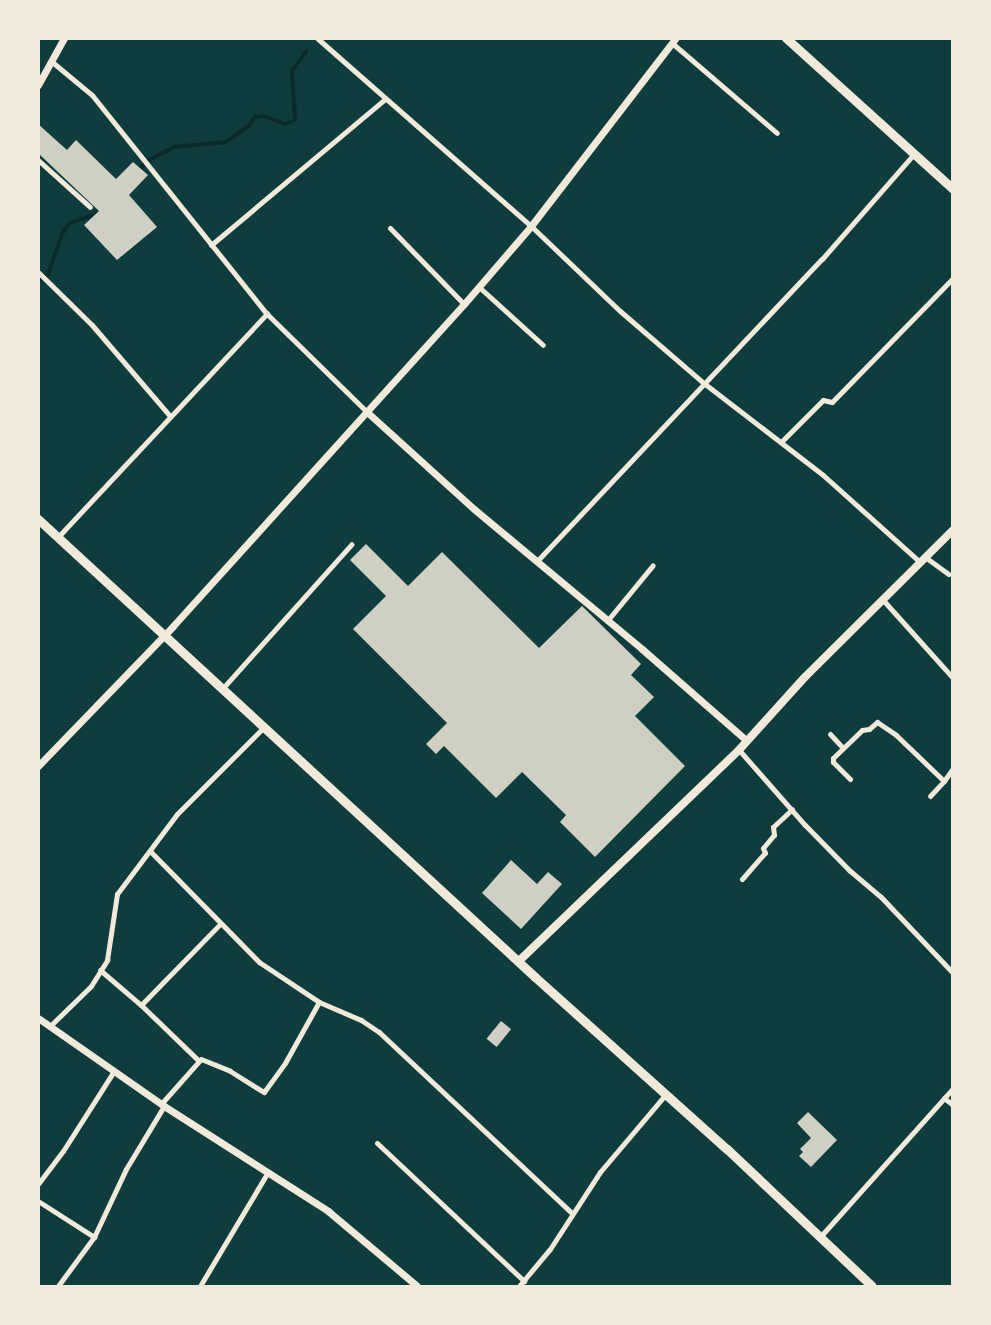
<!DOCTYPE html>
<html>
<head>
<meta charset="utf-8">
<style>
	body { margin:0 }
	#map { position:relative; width:991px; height:1325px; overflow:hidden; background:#0f3d3e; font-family:"DM Sans",sans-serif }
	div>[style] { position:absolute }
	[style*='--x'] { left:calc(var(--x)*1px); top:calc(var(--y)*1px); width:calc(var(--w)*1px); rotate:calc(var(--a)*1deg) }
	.stream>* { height:3.5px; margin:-1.75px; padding:0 1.75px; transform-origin:1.75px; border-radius:1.75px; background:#0a2a2b }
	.building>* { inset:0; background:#cfcfc3; transform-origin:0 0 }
	.pedestrian>* { height:4.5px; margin:-2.25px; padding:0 2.25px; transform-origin:2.25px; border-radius:2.25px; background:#f1e9da }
	.minor>* { height:5px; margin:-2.5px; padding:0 2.5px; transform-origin:2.5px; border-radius:2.5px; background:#f1e9da }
	.tertiary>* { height:7px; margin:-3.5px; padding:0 3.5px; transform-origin:3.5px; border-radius:3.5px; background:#f1e9da }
	.secondary>* { height:8px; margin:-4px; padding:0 4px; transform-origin:4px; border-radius:4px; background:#f1e9da }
	.primary>* { height:9px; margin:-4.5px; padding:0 4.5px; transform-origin:4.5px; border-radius:4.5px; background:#f1e9da }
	span { translate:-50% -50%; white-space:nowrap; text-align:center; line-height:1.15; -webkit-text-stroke:6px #f1e9da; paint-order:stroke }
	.frame { position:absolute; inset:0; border:40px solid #f1e9da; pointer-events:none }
</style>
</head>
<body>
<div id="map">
	<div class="stream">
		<i style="--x:139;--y:170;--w:12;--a:-48"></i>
		<i style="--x:147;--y:161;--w:30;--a:-27"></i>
		<i style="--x:174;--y:147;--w:52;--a:-5.5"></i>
		<i style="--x:226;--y:142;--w:28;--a:-35"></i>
		<i style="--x:249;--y:126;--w:11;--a:-56"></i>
		<i style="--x:255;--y:117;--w:9;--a:-6"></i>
		<i style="--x:264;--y:116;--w:23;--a:20"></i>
		<i style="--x:286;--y:124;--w:10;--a:-24"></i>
		<i style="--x:295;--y:120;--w:49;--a:-93.5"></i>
		<i style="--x:292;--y:71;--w:24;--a:-54"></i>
		<i style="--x:38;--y:281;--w:12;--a:-35"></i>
		<i style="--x:48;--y:274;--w:45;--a:-70.3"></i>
		<i style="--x:63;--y:232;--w:11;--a:-52"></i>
		<i style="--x:70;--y:223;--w:28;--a:-18"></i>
	</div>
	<div class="building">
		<i style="clip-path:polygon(38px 124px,67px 150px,76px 140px,116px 179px,133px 162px,148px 175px,129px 195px,157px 227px,117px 260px,84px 225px,99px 211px,38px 153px)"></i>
		<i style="clip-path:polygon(366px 544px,408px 586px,442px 552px,539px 648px,582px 606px,641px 664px,631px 675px,654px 697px,635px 716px,685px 766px,595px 857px,560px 822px,566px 815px,522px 772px,496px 798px,444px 746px,436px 754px,426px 744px,447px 723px,353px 629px,386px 596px,350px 560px)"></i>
		<i style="clip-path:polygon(511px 860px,537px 884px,548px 872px,562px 884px,521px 929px,482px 893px)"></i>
		<i style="left:501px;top:1021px;width:13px;height:23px;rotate:39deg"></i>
		<i style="clip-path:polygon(808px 1112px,837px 1140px,811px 1167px,799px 1156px,803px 1152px,800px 1149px,811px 1138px,797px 1123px)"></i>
	</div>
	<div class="pedestrian">
		<i style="--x:58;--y:537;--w:306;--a:-46.9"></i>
		<i style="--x:224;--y:687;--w:191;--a:-48.2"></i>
	</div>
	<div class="minor">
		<i style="--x:317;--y:38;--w:285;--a:41.3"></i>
		<i style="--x:531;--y:226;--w:123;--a:43.7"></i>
		<i style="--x:620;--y:311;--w:112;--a:40.7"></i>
		<i style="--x:705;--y:384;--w:149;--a:37.6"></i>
		<i style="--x:823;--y:475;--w:130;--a:41.9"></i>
		<i style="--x:672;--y:43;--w:138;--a:40.6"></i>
		<i style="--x:51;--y:61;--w:53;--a:39.7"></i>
		<i style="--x:92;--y:95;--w:280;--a:51.4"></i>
		<i style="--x:267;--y:314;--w:140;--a:44.4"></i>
		<i style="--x:38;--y:160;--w:70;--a:42.1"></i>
		<i style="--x:390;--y:228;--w:106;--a:45.8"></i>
		<i style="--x:211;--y:245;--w:227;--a:-40"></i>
		<i style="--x:38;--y:272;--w:76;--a:44.5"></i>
		<i style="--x:92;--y:325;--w:120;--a:49.4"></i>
		<i style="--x:479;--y:287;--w:86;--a:42.2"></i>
		<i style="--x:782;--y:441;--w:58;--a:-45"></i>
		<i style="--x:823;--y:400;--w:9;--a:13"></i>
		<i style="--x:832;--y:402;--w:173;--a:-45.7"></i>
		<i style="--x:925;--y:557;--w:29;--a:36"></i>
		<i style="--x:537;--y:561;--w:415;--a:-46.7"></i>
		<i style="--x:822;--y:259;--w:140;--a:-48.8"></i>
		<i style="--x:883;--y:600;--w:105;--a:48.1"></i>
		<i style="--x:607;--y:621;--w:72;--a:-50.6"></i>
		<i style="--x:830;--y:734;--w:19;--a:47"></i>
		<i style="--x:739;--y:750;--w:100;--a:48.7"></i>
		<i style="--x:805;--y:825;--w:63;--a:45.6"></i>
		<i style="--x:849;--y:870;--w:42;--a:40.2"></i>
		<i style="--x:881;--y:897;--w:105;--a:46.5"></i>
		<i style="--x:850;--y:779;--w:24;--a:-135"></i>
		<i style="--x:833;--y:762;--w:4;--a:-90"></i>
		<i style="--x:833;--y:758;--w:40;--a:-44"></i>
		<i style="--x:862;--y:730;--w:7;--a:-8"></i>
		<i style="--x:869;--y:729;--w:11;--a:-41"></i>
		<i style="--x:877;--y:722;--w:23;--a:34"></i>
		<i style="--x:896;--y:735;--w:66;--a:43.8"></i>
		<i style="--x:944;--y:781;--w:16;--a:-55"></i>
		<i style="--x:930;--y:796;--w:21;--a:-47"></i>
		<i style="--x:150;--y:851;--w:156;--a:45.5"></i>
		<i style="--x:259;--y:962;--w:72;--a:33.7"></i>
		<i style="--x:319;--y:1002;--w:46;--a:23.2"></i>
		<i style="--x:361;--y:1020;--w:22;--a:34"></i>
		<i style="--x:379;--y:1032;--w:265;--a:43.2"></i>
		<i style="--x:742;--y:879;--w:35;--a:-49"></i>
		<i style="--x:765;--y:853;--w:5;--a:-112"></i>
		<i style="--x:763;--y:848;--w:17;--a:-50"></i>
		<i style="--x:774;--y:835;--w:8;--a:-97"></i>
		<i style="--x:773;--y:827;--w:26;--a:-43"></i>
		<i style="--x:100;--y:970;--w:54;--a:40.5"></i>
		<i style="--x:141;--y:1005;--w:79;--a:44"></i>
		<i style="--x:141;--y:1005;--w:113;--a:-45.7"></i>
		<i style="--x:50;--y:1026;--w:57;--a:-44.3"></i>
		<i style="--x:91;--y:986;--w:31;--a:-58"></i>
		<i style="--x:107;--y:960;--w:67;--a:-81.4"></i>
		<i style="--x:117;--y:894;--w:100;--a:-53.1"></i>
		<i style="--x:177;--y:814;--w:124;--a:-45"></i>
		<i style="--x:944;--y:1098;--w:11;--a:38"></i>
		<i style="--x:161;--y:1104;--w:60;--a:-48.4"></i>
		<i style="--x:201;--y:1059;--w:31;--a:22"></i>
		<i style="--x:230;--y:1071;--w:40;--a:32"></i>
		<i style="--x:264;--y:1092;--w:36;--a:-54"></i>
		<i style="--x:285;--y:1063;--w:70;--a:-60.9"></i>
		<i style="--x:377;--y:1143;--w:202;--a:43.2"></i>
		<i style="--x:38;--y:1184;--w:41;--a:-52.9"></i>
		<i style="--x:63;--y:1151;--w:95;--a:-57.5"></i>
		<i style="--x:38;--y:1201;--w:67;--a:32.7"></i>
		<i style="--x:820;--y:1237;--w:200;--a:-48.2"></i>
		<i style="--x:58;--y:1286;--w:61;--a:-53.7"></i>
		<i style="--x:94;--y:1237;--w:75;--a:-64.8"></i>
		<i style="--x:126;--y:1169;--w:74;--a:-58.9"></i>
		<i style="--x:200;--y:1286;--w:133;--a:-59.2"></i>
		<i style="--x:519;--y:1286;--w:48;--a:-50"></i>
		<i style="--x:550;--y:1249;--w:92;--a:-57"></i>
		<i style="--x:600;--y:1172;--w:102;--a:-49.8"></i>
	</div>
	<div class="tertiary">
		<i style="--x:38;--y:85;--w:54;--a:-61"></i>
		<i style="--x:367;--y:412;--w:144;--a:42.2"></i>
		<i style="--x:474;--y:509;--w:219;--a:39.8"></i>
		<i style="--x:642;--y:649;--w:138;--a:41.2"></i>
		<i style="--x:38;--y:766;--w:194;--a:-46"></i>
		<i style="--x:173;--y:626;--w:434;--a:-47.9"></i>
		<i style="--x:464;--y:304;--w:103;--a:-49.3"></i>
		<i style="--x:531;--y:226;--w:237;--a:-52.4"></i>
		<i style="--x:38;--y:1018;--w:154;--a:34.9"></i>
		<i style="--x:164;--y:1106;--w:195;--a:32.6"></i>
		<i style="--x:328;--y:1211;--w:116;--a:40.1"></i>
	</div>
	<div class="secondary">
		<i style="--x:519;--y:961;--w:305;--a:-43.8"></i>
		<i style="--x:739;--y:750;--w:98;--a:-47.9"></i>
		<i style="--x:805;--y:677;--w:209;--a:-44.8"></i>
	</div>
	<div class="primary">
		<i style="--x:786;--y:38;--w:225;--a:42.1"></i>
		<i style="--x:38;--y:519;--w:676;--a:42.66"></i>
		<i style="--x:535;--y:977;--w:258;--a:41.9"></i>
		<i style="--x:727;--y:1149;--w:199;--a:43.4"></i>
	</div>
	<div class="frame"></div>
</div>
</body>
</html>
